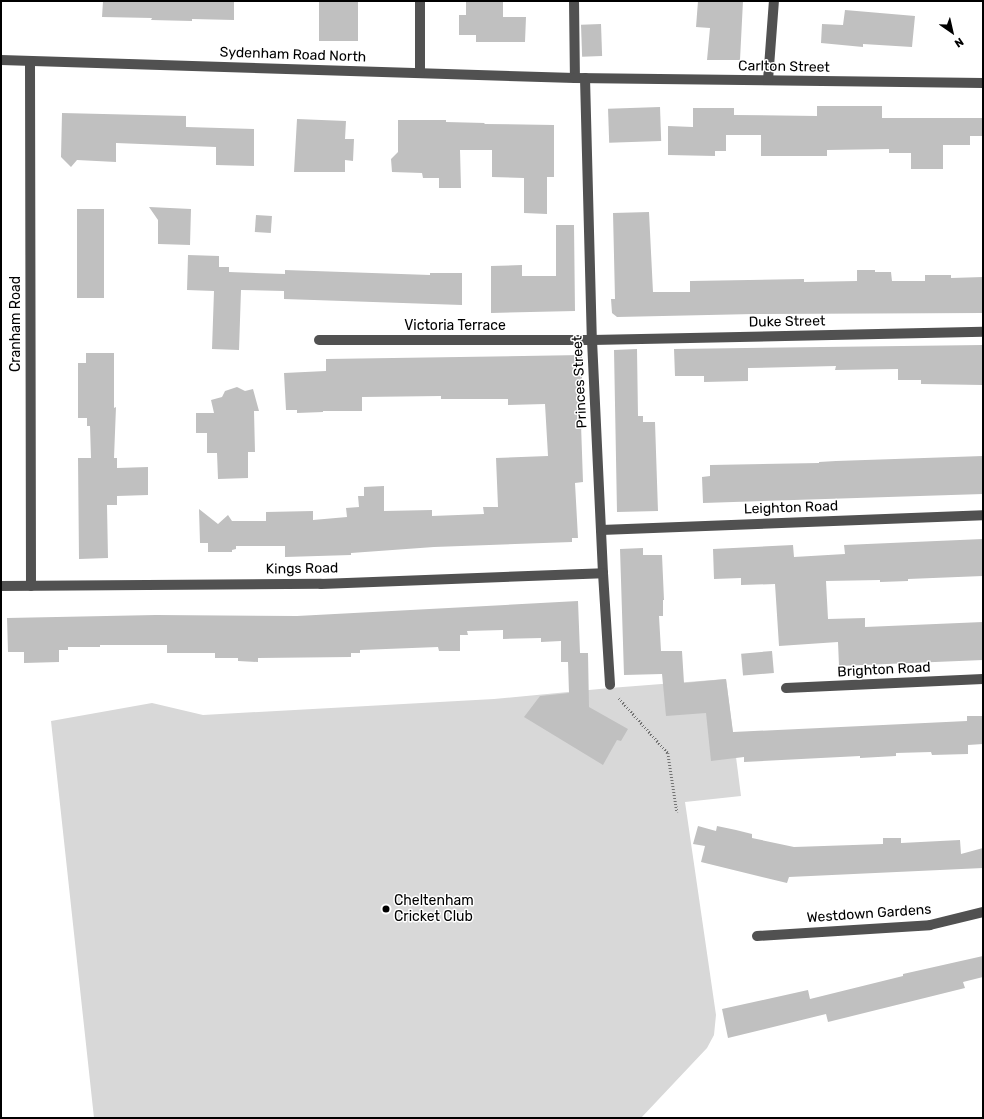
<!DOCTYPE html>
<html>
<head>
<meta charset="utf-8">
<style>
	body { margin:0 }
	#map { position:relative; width:984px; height:1119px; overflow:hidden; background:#fff; font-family:Rubik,sans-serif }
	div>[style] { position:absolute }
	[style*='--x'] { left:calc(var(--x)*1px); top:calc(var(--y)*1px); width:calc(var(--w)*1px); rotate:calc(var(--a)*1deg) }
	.green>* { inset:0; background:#d8d8d8 }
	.building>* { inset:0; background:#c0c0c0; transform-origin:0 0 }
	.path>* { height:2.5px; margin-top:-1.25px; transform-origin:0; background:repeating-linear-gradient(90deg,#737373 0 1px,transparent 0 3px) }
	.minor>* { height:10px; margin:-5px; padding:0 5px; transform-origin:5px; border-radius:5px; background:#515151 }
	.dots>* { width:11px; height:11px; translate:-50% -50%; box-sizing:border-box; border:2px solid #fff; border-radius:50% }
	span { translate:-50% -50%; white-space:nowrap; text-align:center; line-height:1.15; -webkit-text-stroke:3px #fff; paint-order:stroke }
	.street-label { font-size:14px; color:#000 }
	.poi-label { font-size:14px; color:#000 }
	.left { translate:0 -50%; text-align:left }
	.frame { position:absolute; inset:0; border:2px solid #000; pointer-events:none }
	.north { position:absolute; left:932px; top:12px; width:40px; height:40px; -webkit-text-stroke:3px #fff; paint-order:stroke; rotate:146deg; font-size:11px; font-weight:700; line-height:16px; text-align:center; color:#000 }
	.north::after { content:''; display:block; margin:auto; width:14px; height:18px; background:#000; clip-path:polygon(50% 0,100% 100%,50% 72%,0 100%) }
</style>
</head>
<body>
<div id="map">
	<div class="green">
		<i style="clip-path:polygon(726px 679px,741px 796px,685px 802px,716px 1015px,714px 1035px,707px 1048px,641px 1118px,94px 1118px,51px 721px,152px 703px,203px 715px,494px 699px,610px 688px)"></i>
	</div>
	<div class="building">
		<i style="clip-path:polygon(103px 1px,234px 1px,234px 20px,192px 19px,192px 21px,151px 20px,152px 18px,102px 17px)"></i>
		<i style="left:319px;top:1px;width:39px;height:40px"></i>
		<i style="clip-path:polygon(466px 1px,503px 1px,503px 17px,526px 17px,525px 42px,476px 42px,476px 35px,459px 35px,459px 15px,466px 15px)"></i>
		<i style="clip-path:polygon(698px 1px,743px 1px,740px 60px,707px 60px,710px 28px,696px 27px)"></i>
		<i style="clip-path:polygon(845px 10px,915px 16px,912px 47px,863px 44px,863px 47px,821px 43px,822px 24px,843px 25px)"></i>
		<i style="left:601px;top:24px;width:32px;height:20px;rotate:88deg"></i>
		<i style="clip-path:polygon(817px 106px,882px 106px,882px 118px,983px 118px,982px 136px,970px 136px,970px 145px,943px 145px,943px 169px,911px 169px,911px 153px,889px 153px,889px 149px,827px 150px,827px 156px,761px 156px,761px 135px,726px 135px,726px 151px,715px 151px,715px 156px,668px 155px,668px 126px,693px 127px,693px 108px,734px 108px,734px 115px,817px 116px)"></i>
		<i style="left:660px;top:107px;width:34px;height:52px;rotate:88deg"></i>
		<i style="clip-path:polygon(62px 113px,186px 116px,186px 127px,254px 129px,254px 166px,216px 165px,216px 147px,116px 143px,116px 162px,77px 160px,71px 167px,61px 157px)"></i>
		<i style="clip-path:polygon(297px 119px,346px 121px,345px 139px,354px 139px,353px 161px,345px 160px,345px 172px,294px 172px)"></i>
		<i style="clip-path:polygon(398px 120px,446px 120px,446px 122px,485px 123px,484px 124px,554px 125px,554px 177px,547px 177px,547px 214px,524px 213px,524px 178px,492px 177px,492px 150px,460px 150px,461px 188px,439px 188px,439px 178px,423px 178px,422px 173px,392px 172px,391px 159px,398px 152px)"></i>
		<i style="clip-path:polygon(149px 207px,191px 209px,190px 245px,158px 244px,158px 220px)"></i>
		<i style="left:77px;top:209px;width:27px;height:89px"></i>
		<i style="clip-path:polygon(649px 212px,653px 292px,690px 292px,690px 281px,804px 279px,804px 282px,857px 281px,857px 270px,875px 270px,875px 272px,891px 272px,892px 281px,925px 281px,925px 275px,951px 275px,951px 278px,983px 277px,983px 313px,754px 314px,617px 317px,612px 313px,611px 299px,615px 299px,613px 213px)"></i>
		<i style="left:256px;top:215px;width:16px;height:17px;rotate:4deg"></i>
		<i style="clip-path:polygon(556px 225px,574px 225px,575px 311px,491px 313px,491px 266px,522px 265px,522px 276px,556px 276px)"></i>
		<i style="clip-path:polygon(188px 255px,219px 256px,219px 267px,229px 267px,229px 272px,285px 274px,285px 270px,430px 275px,430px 273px,462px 273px,462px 305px,284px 299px,284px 291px,241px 290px,239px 350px,212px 349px,214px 291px,187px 290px)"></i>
		<i style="clip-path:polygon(983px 345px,983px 385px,921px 384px,921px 380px,898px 380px,898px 369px,835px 370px,836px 366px,748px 368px,748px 381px,704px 382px,704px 376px,675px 376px,674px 349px)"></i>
		<i style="clip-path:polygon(637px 349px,638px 416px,643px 416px,643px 422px,655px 422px,658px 511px,617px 512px,614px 350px)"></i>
		<i style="clip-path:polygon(86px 353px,114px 353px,114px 408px,116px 407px,114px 458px,117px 458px,117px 468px,148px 467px,148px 495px,117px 496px,117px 505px,107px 505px,108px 558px,79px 559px,78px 458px,91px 458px,90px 426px,87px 426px,87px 418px,78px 418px,78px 363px,86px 363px)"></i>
		<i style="clip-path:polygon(582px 355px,582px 395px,580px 395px,583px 482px,575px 483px,578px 538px,572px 538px,572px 542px,434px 547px,351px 553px,351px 555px,285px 557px,285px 546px,236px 546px,236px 549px,232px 550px,232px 552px,208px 552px,208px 543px,200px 543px,199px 509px,218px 524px,228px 515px,232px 521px,266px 521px,266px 512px,313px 511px,313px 520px,347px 517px,346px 508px,359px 507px,358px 496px,364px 496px,364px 487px,384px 486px,384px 511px,432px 510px,432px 516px,484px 514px,483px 507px,498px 507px,496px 458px,548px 456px,545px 404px,508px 405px,508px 399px,441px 399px,441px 396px,362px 397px,362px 411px,323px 411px,323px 412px,297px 413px,297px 410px,286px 410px,284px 373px,326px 371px,326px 359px)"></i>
		<i style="clip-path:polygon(237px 387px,245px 391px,253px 389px,259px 411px,254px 411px,255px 452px,248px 452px,248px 478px,218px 479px,217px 453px,207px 453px,207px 433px,196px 433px,196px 413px,214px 413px,211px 400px,222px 397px,225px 391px)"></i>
		<i style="clip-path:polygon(983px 456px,983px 494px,703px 503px,702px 477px,710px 476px,710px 465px,819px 463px,819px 462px,836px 461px)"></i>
		<i style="clip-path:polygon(983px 539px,983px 576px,908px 579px,908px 581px,880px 582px,880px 580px,826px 581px,828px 619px,865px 618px,865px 627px,983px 622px,983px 660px,839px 666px,838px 642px,779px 646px,775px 584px,741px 585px,741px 578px,714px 579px,713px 549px,793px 545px,794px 557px,845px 554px,844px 545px)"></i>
		<i style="clip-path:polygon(643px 548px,643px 555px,662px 555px,664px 600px,663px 600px,663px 616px,659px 616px,661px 651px,682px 651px,684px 683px,726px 679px,733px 732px,967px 721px,967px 716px,983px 716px,983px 744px,968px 745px,968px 754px,932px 755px,931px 752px,896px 753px,896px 756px,860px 758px,860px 756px,744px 762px,744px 757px,711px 761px,706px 713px,666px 716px,662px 674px,624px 675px,620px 549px)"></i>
		<i style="clip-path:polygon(578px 601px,580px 653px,588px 653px,589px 707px,628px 729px,621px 741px,617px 740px,603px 765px,524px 717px,540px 696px,569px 693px,568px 662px,561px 662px,561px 641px,541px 642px,541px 638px,503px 639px,503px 630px,467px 631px,468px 635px,460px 635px,460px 651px,439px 651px,438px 647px,360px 650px,360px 653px,351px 653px,351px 657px,258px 658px,258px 662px,238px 661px,238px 658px,215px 658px,215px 653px,167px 653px,167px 645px,100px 645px,100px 647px,68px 647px,68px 650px,59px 650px,59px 662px,24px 663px,24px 652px,8px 652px,7px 618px,156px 615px,297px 616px)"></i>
		<i style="left:772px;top:651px;width:22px;height:31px;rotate:85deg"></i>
		<i style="clip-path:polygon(698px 826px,716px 831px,717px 826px,736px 830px,752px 834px,752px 838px,794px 847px,883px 844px,883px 838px,901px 838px,901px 843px,960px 840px,961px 854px,983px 848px,983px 868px,789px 877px,787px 883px,701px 862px,705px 846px,693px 844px)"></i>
		<i style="clip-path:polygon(983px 956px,983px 977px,963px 982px,965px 988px,828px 1022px,826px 1014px,728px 1038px,722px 1009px,808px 990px,810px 999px,903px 976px,903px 974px)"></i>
	</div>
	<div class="path">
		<i style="--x:619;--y:698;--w:74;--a:48.3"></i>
		<i style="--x:668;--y:753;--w:60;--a:81.3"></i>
	</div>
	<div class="minor">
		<i style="--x:574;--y:1;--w:77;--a:89.3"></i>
		<i style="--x:1;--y:60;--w:574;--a:1.8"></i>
		<i style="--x:575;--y:78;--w:408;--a:0.7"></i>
		<i style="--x:30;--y:62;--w:524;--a:89.89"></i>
		<i style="--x:420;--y:73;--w:72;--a:-90"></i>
		<i style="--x:585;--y:78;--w:262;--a:88.5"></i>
		<i style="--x:592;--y:340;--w:233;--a:87.3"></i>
		<i style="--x:603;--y:573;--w:112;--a:86.4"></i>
		<i style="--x:768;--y:80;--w:79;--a:-85.7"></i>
		<i style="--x:319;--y:340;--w:273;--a:0"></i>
		<i style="--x:592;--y:340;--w:391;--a:-1.2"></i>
		<i style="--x:601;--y:530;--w:382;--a:-2.2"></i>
		<i style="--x:1;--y:586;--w:320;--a:-0.4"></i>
		<i style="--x:321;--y:584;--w:282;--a:-2.2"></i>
		<i style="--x:786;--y:688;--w:197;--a:-2.6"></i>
		<i style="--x:757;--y:936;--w:173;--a:-3.6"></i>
		<i style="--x:930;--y:925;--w:55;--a:-13.8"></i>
	</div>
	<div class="dots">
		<i style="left:386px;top:909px;background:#000"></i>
	</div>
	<div class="street-label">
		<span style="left:293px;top:55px;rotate:2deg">Sydenham Road North</span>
		<span style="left:784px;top:67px;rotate:1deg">Carlton Street</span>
		<span style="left:787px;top:322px;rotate:-1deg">Duke Street</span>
		<span style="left:16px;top:324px;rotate:-90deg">Cranham Road</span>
		<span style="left:455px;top:326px">Victoria Terrace</span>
		<span style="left:580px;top:382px;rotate:-93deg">Princes Street</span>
		<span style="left:791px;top:508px;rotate:-2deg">Leighton Road</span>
		<span style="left:302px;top:569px;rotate:-1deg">Kings Road</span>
		<span style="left:884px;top:670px;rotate:-3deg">Brighton Road</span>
		<span style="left:869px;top:914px;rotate:-4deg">Westdown Gardens</span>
	</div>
	<div class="poi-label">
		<span class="left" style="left:394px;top:909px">Cheltenham<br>Cricket Club</span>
	</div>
	<div class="frame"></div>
	<div class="north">N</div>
</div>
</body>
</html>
